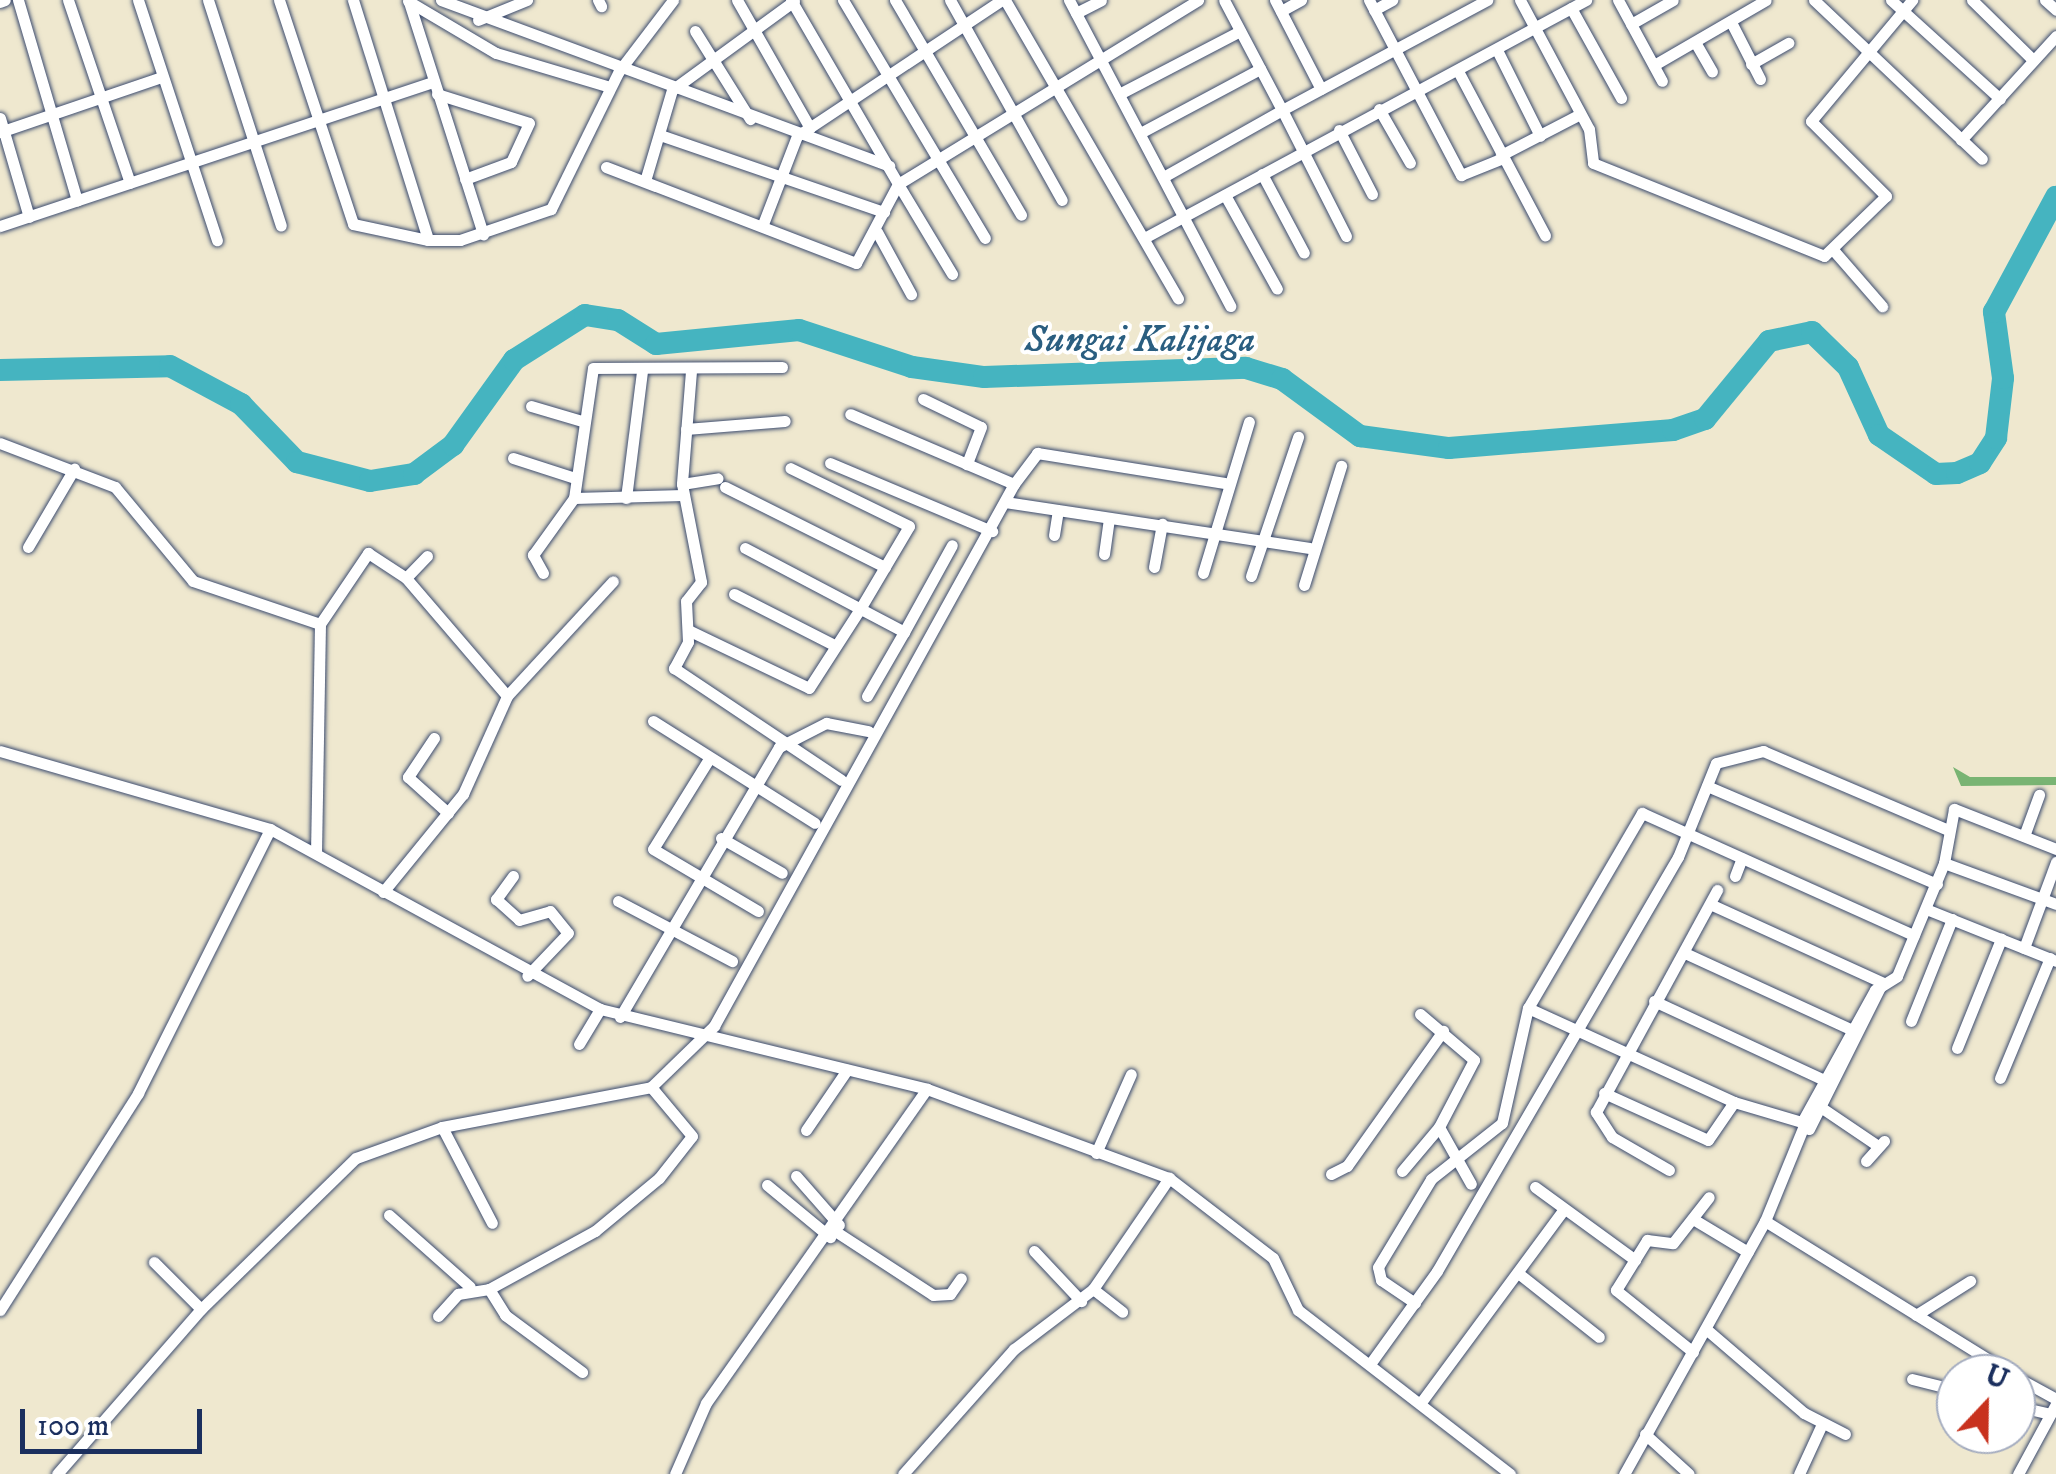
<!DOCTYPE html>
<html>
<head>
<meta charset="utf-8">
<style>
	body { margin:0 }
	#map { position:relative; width:2056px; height:1474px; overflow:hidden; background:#efe8cf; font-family:"IM FELL DW Pica",serif }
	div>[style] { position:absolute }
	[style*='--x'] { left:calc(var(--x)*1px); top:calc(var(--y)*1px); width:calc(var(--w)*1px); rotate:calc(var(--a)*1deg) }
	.forest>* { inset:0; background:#79b473 }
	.river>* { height:22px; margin:-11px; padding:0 11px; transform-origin:11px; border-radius:11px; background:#45b4c0 }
	.roads { filter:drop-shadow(0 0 2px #3b4b6f) drop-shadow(0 0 2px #3b4b6f) }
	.minor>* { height:11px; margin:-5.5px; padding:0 5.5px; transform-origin:5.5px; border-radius:5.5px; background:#fff }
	span { translate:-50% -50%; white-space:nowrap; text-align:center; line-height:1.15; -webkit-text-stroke:8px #fff; paint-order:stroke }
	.water-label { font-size:38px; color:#2a5e80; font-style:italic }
	.north { position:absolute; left:1936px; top:1354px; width:100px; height:100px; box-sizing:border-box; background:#fff; border:2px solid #a4acbf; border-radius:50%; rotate:22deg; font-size:28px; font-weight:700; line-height:40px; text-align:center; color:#1b2f5e }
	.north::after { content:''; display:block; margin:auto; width:35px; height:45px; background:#c8321e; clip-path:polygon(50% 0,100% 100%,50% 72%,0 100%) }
	.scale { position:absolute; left:20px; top:1409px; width:182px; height:45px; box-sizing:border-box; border:5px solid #1b2f5e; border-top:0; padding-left:12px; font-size:30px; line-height:35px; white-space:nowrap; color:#1b2f5e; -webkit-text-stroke:8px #fff; paint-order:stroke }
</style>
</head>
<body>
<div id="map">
	<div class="forest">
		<i style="clip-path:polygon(1953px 767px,1970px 777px,2056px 777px,2056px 785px,1961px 786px)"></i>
	</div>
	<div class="river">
		<i style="--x:0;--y:370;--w:170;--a:-1.3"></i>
		<i style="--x:170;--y:366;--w:81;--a:28.2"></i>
		<i style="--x:241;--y:404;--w:81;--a:46"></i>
		<i style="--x:297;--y:462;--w:75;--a:14.6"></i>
		<i style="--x:370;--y:481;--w:45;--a:-9"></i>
		<i style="--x:414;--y:474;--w:49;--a:-36.6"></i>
		<i style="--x:453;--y:445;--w:105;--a:-54.3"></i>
		<i style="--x:514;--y:360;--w:84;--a:-32.4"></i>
		<i style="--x:585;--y:315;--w:33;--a:9"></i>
		<i style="--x:618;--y:320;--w:45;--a:32.3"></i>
		<i style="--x:656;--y:344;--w:144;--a:-5.6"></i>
		<i style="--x:799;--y:330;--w:119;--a:18.1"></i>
		<i style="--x:912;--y:367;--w:73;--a:7.9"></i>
		<i style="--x:984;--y:377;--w:262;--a:-2"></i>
		<i style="--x:1246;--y:368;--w:38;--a:17"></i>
		<i style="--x:1282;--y:379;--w:97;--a:36.2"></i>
		<i style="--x:1360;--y:436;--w:90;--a:7.7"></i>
		<i style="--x:1449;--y:448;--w:225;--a:-4.6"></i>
		<i style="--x:1673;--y:430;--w:34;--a:-19"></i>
		<i style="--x:1705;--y:419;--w:101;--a:-50.6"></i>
		<i style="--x:1769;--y:341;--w:44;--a:-11.8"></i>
		<i style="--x:1812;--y:332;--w:50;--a:44.2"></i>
		<i style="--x:1848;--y:367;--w:75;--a:65.5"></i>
		<i style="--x:1879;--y:435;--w:69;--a:34.4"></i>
		<i style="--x:1936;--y:474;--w:21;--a:-3"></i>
		<i style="--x:1957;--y:473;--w:25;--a:-23"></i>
		<i style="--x:1980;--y:463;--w:30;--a:-57"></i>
		<i style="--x:1996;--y:438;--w:60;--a:-83.3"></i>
		<i style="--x:2003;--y:378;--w:67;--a:-97.8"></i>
		<i style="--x:1994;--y:312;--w:131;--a:-61.7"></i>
	</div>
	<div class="roads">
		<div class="minor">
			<i style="--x:18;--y:0;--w:209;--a:73.6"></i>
			<i style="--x:68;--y:0;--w:193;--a:71.3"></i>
			<i style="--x:138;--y:0;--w:253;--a:71.8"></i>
			<i style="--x:208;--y:0;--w:237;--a:72.1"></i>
			<i style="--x:279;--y:0;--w:236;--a:71.7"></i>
			<i style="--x:353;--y:224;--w:77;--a:12"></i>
			<i style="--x:428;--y:240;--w:32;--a:0"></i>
			<i style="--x:460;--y:240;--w:96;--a:-18.8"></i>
			<i style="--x:551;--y:209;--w:154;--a:-63.8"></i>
			<i style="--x:619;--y:71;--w:89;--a:-52.7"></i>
			<i style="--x:353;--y:0;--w:251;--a:72.6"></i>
			<i style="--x:441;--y:0;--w:478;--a:20.3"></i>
			<i style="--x:598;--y:0;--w:7;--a:63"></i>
			<i style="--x:737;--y:0;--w:147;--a:60.3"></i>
			<i style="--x:791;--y:0;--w:213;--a:59.8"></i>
			<i style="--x:898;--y:184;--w:352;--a:-31.5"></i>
			<i style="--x:843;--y:0;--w:277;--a:59.2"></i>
			<i style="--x:895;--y:0;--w:249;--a:59.6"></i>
			<i style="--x:950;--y:0;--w:229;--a:60.8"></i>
			<i style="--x:1005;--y:0;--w:345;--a:59.9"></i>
			<i style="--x:1069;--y:0;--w:346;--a:62.2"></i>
			<i style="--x:1275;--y:0;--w:100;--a:62.7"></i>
			<i style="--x:1369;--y:0;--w:198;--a:62.3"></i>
			<i style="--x:1461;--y:175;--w:45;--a:-22"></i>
			<i style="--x:1520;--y:0;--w:146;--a:61.9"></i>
			<i style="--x:1589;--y:129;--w:34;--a:83"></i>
			<i style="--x:1593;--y:163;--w:249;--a:21.9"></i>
			<i style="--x:1824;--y:256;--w:86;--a:-44.1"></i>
			<i style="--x:1886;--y:196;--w:106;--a:-135"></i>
			<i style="--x:1811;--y:121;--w:158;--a:-50.1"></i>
			<i style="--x:1618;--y:0;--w:92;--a:61.5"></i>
			<i style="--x:1814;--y:0;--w:231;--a:43.4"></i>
			<i style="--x:1891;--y:0;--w:147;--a:42.2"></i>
			<i style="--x:1972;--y:0;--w:86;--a:44.5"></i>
			<i style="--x:2045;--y:0;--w:15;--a:42"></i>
			<i style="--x:408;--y:1;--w:102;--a:30.6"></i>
			<i style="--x:496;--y:53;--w:119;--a:16.6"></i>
			<i style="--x:0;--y:2;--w:5;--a:-22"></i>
			<i style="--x:409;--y:2;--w:244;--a:72.3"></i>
			<i style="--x:1571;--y:8;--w:103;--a:60.9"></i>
			<i style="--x:1374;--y:10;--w:21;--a:-29"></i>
			<i style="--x:1281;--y:11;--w:23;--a:-29"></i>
			<i style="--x:1076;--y:13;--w:28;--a:-27"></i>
			<i style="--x:478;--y:20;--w:53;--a:-22.2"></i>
			<i style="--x:1731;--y:22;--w:64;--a:63"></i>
			<i style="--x:1631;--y:24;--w:48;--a:-29.7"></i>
			<i style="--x:695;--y:31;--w:104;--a:58"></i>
			<i style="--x:1695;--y:42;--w:34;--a:60"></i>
			<i style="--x:1497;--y:50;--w:96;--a:63.4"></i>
			<i style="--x:1751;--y:64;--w:43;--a:-29.6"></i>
			<i style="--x:1654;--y:65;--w:129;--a:-30.1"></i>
			<i style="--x:1458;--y:71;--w:186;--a:62.1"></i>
			<i style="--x:672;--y:90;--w:151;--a:-36.1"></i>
			<i style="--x:1121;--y:93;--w:134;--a:-27.5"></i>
			<i style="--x:437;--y:94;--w:96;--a:17.5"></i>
			<i style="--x:529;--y:123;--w:43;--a:114.8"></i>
			<i style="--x:511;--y:162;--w:49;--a:159.7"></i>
			<i style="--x:1379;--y:109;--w:62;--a:60.1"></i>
			<i style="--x:0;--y:118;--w:103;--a:73.7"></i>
			<i style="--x:1339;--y:130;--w:72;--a:62.7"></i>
			<i style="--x:0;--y:132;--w:171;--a:-18.8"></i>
			<i style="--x:1142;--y:132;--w:134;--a:-28.1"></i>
			<i style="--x:660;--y:135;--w:237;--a:19"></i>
			<i style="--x:1961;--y:140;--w:141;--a:-47.6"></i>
			<i style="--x:1501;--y:155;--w:89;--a:-27.4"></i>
			<i style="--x:606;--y:167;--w:268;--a:21"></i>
			<i style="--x:856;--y:263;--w:89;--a:-62"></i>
			<i style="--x:1262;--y:174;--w:89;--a:62"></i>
			<i style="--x:1165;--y:176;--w:134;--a:-29.4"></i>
			<i style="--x:1282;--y:110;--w:124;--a:-117.8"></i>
			<i style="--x:645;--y:181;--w:95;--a:-73.5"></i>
			<i style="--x:898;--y:184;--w:105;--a:59"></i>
			<i style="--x:1225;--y:195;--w:107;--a:61"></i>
			<i style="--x:763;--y:224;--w:94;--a:-68.9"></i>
			<i style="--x:797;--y:136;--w:246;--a:-33.6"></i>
			<i style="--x:0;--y:226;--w:456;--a:-18.4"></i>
			<i style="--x:877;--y:232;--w:71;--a:61.3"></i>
			<i style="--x:1346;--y:236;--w:141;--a:-116.9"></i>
			<i style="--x:1282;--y:110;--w:233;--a:-28.2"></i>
			<i style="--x:1146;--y:237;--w:500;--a:-28.3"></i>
			<i style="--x:1835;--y:252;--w:72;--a:49"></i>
			<i style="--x:691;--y:371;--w:113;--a:94.6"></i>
			<i style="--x:682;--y:484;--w:100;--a:79"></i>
			<i style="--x:701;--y:582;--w:24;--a:128"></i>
			<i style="--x:686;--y:601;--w:41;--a:87.2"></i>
			<i style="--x:688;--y:642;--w:30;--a:118"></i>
			<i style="--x:674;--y:668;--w:201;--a:33.8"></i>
			<i style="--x:923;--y:399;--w:64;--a:25.8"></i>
			<i style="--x:981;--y:427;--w:40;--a:111"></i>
			<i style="--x:531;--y:406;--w:53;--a:16.4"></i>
			<i style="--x:686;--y:429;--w:99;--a:-4.6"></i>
			<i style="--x:0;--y:443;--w:123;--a:20.9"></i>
			<i style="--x:115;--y:487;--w:122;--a:50.3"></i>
			<i style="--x:193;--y:581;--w:134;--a:18.7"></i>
			<i style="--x:320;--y:624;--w:227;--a:91"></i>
			<i style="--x:513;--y:458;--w:65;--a:17.9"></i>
			<i style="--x:830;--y:463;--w:176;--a:22.8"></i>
			<i style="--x:682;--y:484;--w:36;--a:-9"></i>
			<i style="--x:1014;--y:484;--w:39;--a:-53"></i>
			<i style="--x:1037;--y:453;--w:190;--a:9.1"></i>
			<i style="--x:725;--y:487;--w:179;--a:26.6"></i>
			<i style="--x:574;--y:498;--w:131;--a:-81.7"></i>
			<i style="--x:593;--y:368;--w:189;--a:-0.3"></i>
			<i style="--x:626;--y:498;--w:128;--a:-82.8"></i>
			<i style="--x:1005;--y:502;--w:308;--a:8.6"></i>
			<i style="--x:1054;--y:535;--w:24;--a:-81"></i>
			<i style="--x:28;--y:547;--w:91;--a:-59.5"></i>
			<i style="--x:745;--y:548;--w:180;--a:27.8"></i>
			<i style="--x:904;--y:632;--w:99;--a:-61.1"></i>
			<i style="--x:1104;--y:554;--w:36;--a:-82"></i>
			<i style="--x:427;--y:556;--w:30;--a:134"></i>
			<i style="--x:406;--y:578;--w:155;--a:49.4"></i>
			<i style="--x:1154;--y:567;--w:44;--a:-79.5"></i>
			<i style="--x:543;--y:573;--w:21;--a:-119"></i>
			<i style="--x:533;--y:555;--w:70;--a:-54.3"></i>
			<i style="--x:574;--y:498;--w:109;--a:-1.6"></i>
			<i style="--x:1203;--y:573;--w:158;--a:-73.1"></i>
			<i style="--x:1251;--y:576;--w:147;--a:-71.3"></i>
			<i style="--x:1304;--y:585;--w:125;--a:-72.7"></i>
			<i style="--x:734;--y:594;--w:114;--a:27"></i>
			<i style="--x:320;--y:624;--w:86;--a:-55.9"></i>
			<i style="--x:368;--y:553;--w:45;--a:33.3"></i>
			<i style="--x:688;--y:630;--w:134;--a:25.6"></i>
			<i style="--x:809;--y:688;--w:94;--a:-57.2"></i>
			<i style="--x:860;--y:609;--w:96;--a:-59.4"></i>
			<i style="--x:909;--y:526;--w:132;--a:-154"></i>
			<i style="--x:867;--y:696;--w:74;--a:-60"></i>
			<i style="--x:653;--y:721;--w:191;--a:32.2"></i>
			<i style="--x:434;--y:738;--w:47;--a:123.7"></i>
			<i style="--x:408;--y:777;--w:54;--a:42"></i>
			<i style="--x:0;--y:751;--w:281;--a:16.1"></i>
			<i style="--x:270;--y:829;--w:376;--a:28.6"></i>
			<i style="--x:600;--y:1009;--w:337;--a:13.7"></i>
			<i style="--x:927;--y:1089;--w:258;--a:20.2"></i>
			<i style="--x:1169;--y:1178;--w:131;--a:37.6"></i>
			<i style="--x:1273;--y:1258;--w:58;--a:64.3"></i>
			<i style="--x:1298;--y:1310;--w:268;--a:37.7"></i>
			<i style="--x:707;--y:762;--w:102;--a:121.8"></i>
			<i style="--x:653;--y:849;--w:122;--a:30.6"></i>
			<i style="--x:1707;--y:786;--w:250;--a:23.1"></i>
			<i style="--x:2024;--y:836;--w:44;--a:-69.9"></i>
			<i style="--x:721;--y:838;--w:70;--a:29.8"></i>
			<i style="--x:1944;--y:863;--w:119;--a:20.1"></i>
			<i style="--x:513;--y:876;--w:29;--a:126"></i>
			<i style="--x:496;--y:899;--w:31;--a:42"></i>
			<i style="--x:519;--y:920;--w:32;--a:-16"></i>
			<i style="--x:550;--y:911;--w:28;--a:51"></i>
			<i style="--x:568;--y:933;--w:59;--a:133.6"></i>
			<i style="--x:1735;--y:876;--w:19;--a:-69"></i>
			<i style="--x:383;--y:892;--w:127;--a:-50.8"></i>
			<i style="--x:463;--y:794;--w:107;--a:-65.8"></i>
			<i style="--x:507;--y:696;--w:156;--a:-47.3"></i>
			<i style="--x:618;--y:901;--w:129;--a:27.8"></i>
			<i style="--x:1710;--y:904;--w:190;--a:24.5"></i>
			<i style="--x:1926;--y:909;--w:140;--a:21.8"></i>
			<i style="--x:2024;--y:948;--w:92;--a:-69.6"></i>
			<i style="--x:1687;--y:954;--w:182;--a:24.7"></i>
			<i style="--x:1654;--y:1001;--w:187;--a:24.9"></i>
			<i style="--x:1528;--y:1008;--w:226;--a:-59.7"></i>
			<i style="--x:1642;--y:813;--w:298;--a:24.2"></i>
			<i style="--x:1420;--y:1014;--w:71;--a:40.4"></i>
			<i style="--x:1474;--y:1060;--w:76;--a:117.6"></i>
			<i style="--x:620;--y:1017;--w:313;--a:-59.5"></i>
			<i style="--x:779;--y:747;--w:53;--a:-27.1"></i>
			<i style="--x:826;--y:723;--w:43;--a:10.8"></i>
			<i style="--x:1911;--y:1021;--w:110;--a:-68.1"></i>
			<i style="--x:579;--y:1044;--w:41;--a:-59"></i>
			<i style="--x:1957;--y:1048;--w:118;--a:-68"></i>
			<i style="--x:2000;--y:1078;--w:130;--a:-67.4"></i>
			<i style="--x:1604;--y:1093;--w:114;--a:24.3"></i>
			<i style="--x:1708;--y:1140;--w:46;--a:-55.6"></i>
			<i style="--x:1816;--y:1104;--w:75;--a:34.1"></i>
			<i style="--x:1802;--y:1122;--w:151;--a:-61.1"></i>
			<i style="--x:1875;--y:990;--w:26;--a:-32"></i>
			<i style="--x:1897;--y:976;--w:122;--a:-67.4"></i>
			<i style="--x:1944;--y:863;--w:55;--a:-79.5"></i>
			<i style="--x:1954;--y:809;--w:110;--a:21.4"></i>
			<i style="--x:442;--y:1127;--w:108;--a:62.5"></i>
			<i style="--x:1809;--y:1129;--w:159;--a:-63.4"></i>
			<i style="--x:806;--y:1130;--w:73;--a:-55.7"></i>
			<i style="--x:1096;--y:1153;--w:86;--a:-66.1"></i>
			<i style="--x:1866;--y:1161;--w:27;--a:-48"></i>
			<i style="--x:1669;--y:1170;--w:66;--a:-149.9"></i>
			<i style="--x:1612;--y:1137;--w:30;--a:-123"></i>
			<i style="--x:1596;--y:1112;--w:253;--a:-61.4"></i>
			<i style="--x:1402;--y:1171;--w:57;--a:-49.9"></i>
			<i style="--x:1439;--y:1127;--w:65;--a:60.7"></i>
			<i style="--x:1331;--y:1174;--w:18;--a:-27"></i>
			<i style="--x:1347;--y:1166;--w:166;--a:-54.6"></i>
			<i style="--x:796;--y:1176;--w:65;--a:48.7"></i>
			<i style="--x:767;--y:1185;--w:82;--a:39.5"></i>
			<i style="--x:1535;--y:1187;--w:124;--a:36.1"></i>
			<i style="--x:389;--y:1215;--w:108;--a:41.6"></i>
			<i style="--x:1693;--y:1219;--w:64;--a:31"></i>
			<i style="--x:1765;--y:1221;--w:291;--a:31.8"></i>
			<i style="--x:835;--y:1231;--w:117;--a:33.1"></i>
			<i style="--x:933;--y:1295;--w:17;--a:-3"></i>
			<i style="--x:950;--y:1294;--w:19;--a:-55"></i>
			<i style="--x:1034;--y:1251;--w:69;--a:46.8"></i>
			<i style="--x:154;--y:1262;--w:66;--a:45"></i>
			<i style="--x:1518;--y:1273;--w:103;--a:38.3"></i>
			<i style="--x:489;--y:1289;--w:31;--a:58"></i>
			<i style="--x:505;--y:1315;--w:96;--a:36.5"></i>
			<i style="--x:1093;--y:1289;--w:37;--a:38"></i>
			<i style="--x:1415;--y:1303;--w:41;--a:-145.9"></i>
			<i style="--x:1381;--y:1280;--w:13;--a:-103"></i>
			<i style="--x:1378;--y:1267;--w:103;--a:-58.9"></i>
			<i style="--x:1431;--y:1179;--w:90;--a:-38.3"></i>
			<i style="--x:1502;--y:1123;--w:118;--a:-77.3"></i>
			<i style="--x:1528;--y:1008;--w:226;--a:24.5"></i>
			<i style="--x:1734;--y:1102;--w:74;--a:16.5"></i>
			<i style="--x:1805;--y:1123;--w:106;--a:112.2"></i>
			<i style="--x:1765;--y:1221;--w:290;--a:119.1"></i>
			<i style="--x:0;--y:1310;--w:257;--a:-57.5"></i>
			<i style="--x:138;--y:1093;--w:295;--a:-63.4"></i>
			<i style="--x:1916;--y:1315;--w:64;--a:-32.2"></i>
			<i style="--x:438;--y:1316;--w:30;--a:-48"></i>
			<i style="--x:458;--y:1294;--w:31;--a:-9"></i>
			<i style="--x:489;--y:1289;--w:121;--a:-28.7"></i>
			<i style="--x:595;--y:1231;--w:83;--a:-39.6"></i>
			<i style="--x:659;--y:1178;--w:53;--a:-51.8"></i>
			<i style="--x:692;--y:1136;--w:64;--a:-129.9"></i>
			<i style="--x:1706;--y:1329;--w:129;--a:40.6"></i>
			<i style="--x:1804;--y:1413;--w:46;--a:27.1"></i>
			<i style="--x:1693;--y:1352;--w:99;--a:-141.2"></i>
			<i style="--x:1616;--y:1290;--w:59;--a:-58.2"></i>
			<i style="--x:1647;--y:1240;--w:26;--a:7"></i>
			<i style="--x:1673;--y:1243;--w:58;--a:-52"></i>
			<i style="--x:1370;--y:1364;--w:115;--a:-54.2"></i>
			<i style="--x:1437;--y:1271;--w:479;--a:-59.8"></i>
			<i style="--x:1678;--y:857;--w:101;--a:-68"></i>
			<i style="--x:1716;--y:763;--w:49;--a:-14.3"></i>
			<i style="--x:1763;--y:751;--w:201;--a:23.1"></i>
			<i style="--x:2016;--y:1377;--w:46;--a:28.8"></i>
			<i style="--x:1912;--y:1379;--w:45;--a:14"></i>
			<i style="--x:1422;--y:1401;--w:239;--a:-53.5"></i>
			<i style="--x:2016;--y:1406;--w:35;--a:13"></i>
			<i style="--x:1645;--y:1434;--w:59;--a:42.3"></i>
			<i style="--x:57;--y:1474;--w:219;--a:-48.9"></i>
			<i style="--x:201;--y:1309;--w:216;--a:-44.3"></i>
			<i style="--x:356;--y:1158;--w:91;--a:-19.8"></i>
			<i style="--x:442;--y:1127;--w:213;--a:-10.8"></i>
			<i style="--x:651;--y:1087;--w:88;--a:-44.1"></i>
			<i style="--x:714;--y:1026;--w:619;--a:-61.04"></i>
			<i style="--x:1014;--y:484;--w:178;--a:-156.9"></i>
			<i style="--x:675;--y:1474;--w:77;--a:-66.4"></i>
			<i style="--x:706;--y:1403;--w:384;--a:-54.9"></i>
			<i style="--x:903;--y:1474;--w:167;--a:-48.4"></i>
			<i style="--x:1014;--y:1349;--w:99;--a:-37.2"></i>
			<i style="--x:1093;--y:1289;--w:135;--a:-55.6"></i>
			<i style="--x:1799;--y:1474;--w:55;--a:-65.3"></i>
			<i style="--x:2018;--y:1474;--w:80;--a:-61.5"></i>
		</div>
	</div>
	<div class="water-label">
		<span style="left:1140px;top:341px">Sungai Kalijaga</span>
	</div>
	<div class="north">U</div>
	<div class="scale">100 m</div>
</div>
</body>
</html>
